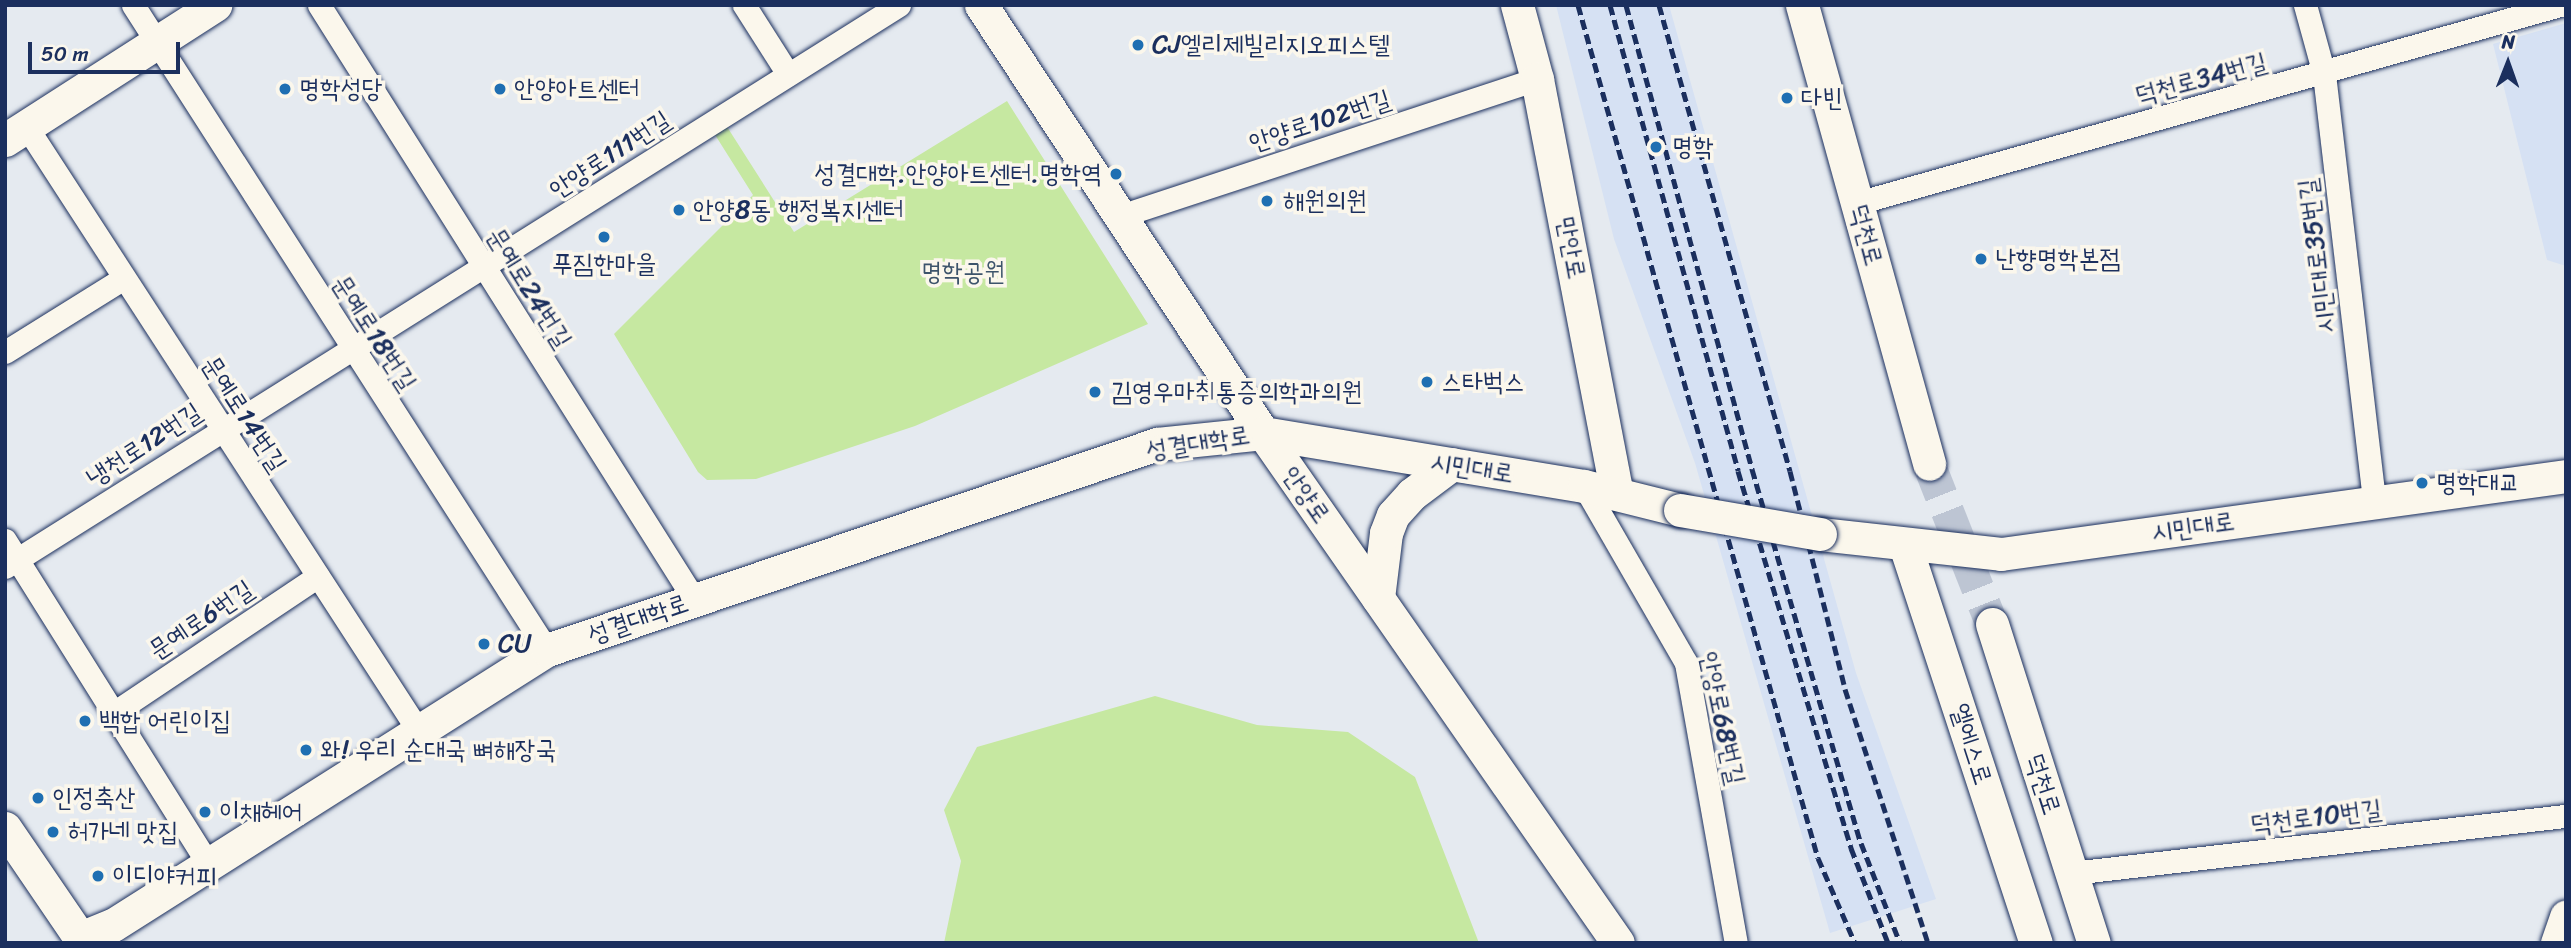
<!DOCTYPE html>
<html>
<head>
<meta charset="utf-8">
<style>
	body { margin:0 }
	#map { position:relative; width:2571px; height:948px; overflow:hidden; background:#e5eaf0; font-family:Sriracha,"Poor Story",sans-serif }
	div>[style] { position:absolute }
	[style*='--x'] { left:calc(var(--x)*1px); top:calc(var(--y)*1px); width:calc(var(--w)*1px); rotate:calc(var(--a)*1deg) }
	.built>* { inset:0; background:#d6e1f3 }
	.green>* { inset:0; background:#c6e8a1 }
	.secondary-tunnel>* { height:33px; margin-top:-16.5px; transform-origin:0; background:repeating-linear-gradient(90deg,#bdc5d3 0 33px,transparent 0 50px) }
	.roads { filter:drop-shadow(0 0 2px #1b2f5e) drop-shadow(0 0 2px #1b2f5e) }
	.street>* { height:23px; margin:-11.5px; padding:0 11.5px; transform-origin:11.5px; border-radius:11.5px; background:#fbf7ec }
	.secondary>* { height:33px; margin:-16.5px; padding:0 16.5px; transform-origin:16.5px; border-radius:16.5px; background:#fbf7ec }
	.rail>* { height:5px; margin-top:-2.5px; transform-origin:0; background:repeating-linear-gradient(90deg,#1b2f5e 0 10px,transparent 0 15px) }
	.bridges { filter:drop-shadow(0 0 2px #1b2f5e) drop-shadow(0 0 2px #1b2f5e) }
	.secondary-bridge>* { height:33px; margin:-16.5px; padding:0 16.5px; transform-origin:16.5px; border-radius:16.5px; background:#fbf7ec }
	.dots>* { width:19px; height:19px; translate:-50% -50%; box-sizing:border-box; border:4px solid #fbf7ec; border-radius:50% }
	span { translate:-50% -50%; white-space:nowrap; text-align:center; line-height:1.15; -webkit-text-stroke:7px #fbf7ec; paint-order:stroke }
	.poi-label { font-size:26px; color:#1b2f5e }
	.left { translate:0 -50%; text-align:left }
	.right { translate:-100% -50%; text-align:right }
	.street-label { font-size:26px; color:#1b2f5e }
	.park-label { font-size:26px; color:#3d546b }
	.frame { position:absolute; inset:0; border:7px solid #1b2f5e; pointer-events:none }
	.north { position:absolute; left:2473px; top:28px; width:70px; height:70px; -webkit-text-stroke:5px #fbf7ec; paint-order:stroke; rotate:1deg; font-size:19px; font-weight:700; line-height:28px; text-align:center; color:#1b2f5e }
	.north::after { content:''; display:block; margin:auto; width:24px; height:32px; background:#1b2f5e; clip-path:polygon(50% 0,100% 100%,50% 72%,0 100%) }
	.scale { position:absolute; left:28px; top:42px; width:152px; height:32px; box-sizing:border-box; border:4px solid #1b2f5e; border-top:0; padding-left:9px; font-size:21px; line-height:24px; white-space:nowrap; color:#1b2f5e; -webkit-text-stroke:5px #fbf7ec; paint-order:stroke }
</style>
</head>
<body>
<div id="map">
	<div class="built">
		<i style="clip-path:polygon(1556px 5px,1669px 5px,1856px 673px,1936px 899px,1830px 933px,1695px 463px,1614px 239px)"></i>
		<i style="clip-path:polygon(2566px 23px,2566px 266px,2547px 260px,2493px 44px)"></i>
	</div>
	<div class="green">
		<i style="clip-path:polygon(1007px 101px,1148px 324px,915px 426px,756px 479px,707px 480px,698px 472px,614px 334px,753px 195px,712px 130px,724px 122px,794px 232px)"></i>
		<i style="clip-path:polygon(1155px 696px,1257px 725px,1348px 732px,1415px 777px,1479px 943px,944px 943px,961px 861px,944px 810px,977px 747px)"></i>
	</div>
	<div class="secondary-tunnel">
		<i style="--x:1929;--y:464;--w:172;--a:68.5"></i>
	</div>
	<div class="roads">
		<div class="street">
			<i style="--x:133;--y:5;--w:766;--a:57.31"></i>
			<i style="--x:319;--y:5;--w:702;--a:57.74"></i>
			<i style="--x:744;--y:5;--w:82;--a:57.5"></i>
			<i style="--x:2305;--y:5;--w:72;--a:74.6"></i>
			<i style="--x:2324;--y:74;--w:431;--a:83.3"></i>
			<i style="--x:26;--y:126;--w:720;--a:57.02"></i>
			<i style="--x:1857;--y:203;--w:730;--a:-15.73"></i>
			<i style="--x:1120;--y:216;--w:439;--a:-18.2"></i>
			<i style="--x:5;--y:352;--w:140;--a:-31.9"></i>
			<i style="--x:1584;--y:486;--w:204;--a:60"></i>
			<i style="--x:1686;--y:663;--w:284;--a:79.9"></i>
			<i style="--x:5;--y:540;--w:381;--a:57.9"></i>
			<i style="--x:5;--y:567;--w:1056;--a:-32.15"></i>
			<i style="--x:115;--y:712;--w:244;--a:-33.8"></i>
			<i style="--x:2072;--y:873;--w:497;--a:-6.6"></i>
		</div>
		<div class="secondary">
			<i style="--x:981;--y:5;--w:513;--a:56.62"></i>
			<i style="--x:1263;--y:433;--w:621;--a:55.16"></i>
			<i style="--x:1517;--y:5;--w:77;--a:74.9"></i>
			<i style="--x:1537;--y:79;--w:422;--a:79.1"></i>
			<i style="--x:1802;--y:5;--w:476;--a:74.5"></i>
			<i style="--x:5;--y:140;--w:250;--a:-32.7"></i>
			<i style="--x:1820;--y:534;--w:182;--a:6.3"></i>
			<i style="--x:2001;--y:554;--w:570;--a:-7.86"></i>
			<i style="--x:1905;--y:545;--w:419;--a:71.8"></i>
			<i style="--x:1378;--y:598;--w:65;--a:-83"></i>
			<i style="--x:1386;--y:533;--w:19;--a:-69"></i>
			<i style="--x:1393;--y:515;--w:28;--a:-48"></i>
			<i style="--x:1412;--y:494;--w:50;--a:-36.9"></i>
			<i style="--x:1992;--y:624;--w:335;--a:72.3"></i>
			<i style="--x:5;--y:828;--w:133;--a:55.7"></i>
			<i style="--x:80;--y:938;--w:35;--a:-22"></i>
			<i style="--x:113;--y:925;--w:514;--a:-32.36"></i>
			<i style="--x:547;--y:650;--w:644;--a:-18.66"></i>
			<i style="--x:1157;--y:444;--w:107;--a:-5.9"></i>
			<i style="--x:1263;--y:433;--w:325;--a:9.4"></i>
			<i style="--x:1584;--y:486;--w:99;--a:14"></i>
			<i style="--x:2557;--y:943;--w:28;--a:-71"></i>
		</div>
	</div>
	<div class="rail">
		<i style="--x:1578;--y:5;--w:886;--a:74.29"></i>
		<i style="--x:1818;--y:858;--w:93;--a:66.5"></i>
		<i style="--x:1610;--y:5;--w:483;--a:74.6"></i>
		<i style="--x:1738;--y:471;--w:394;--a:73.3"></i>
		<i style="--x:1851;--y:848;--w:102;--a:68.7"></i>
		<i style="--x:1626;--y:5;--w:481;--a:74.8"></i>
		<i style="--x:1752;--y:469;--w:390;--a:73.8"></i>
		<i style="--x:1861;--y:843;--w:107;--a:68.7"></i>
		<i style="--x:1659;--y:5;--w:484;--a:74.3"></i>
		<i style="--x:1790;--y:471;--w:225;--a:75.8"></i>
		<i style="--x:1845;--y:689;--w:267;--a:71.9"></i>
	</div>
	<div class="bridges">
		<div class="secondary-bridge">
			<i style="--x:1680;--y:510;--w:142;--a:9.7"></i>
		</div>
	</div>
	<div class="dots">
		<i style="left:1138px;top:45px;background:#1f6fb2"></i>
		<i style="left:285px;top:89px;background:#1f6fb2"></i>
		<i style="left:500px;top:89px;background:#1f6fb2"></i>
		<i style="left:1787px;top:98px;background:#1f6fb2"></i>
		<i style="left:1656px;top:147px;background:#1f6fb2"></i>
		<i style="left:1116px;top:174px;background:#1f6fb2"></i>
		<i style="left:1267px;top:201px;background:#1f6fb2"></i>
		<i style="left:679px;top:210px;background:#1f6fb2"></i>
		<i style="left:604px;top:237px;background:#1f6fb2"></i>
		<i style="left:1981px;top:259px;background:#1f6fb2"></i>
		<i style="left:1427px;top:382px;background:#1f6fb2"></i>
		<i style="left:1095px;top:392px;background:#1f6fb2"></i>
		<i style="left:2422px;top:483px;background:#1f6fb2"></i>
		<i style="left:484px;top:644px;background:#1f6fb2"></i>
		<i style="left:85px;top:721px;background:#1f6fb2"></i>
		<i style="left:306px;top:750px;background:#1f6fb2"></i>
		<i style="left:38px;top:798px;background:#1f6fb2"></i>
		<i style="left:205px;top:812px;background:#1f6fb2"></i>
		<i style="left:53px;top:832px;background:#1f6fb2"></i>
		<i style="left:98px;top:876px;background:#1f6fb2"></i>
	</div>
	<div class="poi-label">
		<span class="left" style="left:1152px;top:45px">CJ엘리제빌리지오피스텔</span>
		<span class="left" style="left:299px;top:89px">명학성당</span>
		<span class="left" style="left:514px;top:89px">안양아트센터</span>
		<span class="left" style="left:1801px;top:98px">다빈</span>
		<span class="left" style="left:1672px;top:147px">명학</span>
		<span class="right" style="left:1102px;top:174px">성결대학.안양아트센터.명학역</span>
		<span class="left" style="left:1283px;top:201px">해원의원</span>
		<span class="left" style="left:693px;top:210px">안양8동 행정복지센터</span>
		<span class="left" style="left:1995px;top:259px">난향명학본점</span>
		<span style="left:604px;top:264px">푸짐한마을</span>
		<span class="left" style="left:1441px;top:382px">스타벅스</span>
		<span class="left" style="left:1111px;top:392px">김영우마취통증의학과의원</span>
		<span class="left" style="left:2436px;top:483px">명학대교</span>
		<span class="left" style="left:498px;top:644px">CU</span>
		<span class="left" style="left:99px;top:721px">백합 어린이집</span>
		<span class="left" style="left:320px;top:750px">와! 우리 순대국 뼈해장국</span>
		<span class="left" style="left:52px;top:798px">인정축산</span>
		<span class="left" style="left:219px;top:812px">이채헤어</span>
		<span class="left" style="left:67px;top:832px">허가네 맛집</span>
		<span class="left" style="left:112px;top:876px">이디야커피</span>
	</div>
	<div class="street-label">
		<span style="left:2201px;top:79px;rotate:-15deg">덕천로34번길</span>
		<span style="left:1320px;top:121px;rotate:-18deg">안양로102번길</span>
		<span style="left:610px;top:155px;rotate:-33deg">안양로111번길</span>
		<span style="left:1866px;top:235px;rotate:75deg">덕천로</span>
		<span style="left:1571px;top:248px;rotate:79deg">만안로</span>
		<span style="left:2317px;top:256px;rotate:-97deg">시민대로35번길</span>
		<span style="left:529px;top:288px;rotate:58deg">문예로24번길</span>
		<span style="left:374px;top:333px;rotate:57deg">문예로18번길</span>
		<span style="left:244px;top:414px;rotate:57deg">문예로14번길</span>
		<span style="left:1198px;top:443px;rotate:-9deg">성결대학로</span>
		<span style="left:144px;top:445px;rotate:-33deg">냉천로12번길</span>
		<span style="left:1472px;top:468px;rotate:9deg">시민대로</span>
		<span style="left:1306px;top:495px;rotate:55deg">안양로</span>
		<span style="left:2193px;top:527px;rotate:-8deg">시민대로</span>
		<span style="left:638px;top:619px;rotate:-19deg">성결대학로</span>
		<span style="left:201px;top:620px;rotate:-34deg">문예로6번길</span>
		<span style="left:1722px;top:718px;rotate:78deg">안양로68번길</span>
		<span style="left:1971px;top:744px;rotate:72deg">엘에스로</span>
		<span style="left:2043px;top:784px;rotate:72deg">덕천로</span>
		<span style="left:2316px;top:817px;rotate:-7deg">덕천로10번길</span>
	</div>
	<div class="park-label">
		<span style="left:963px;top:272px">명학공원</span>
	</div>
	<div class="frame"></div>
	<div class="north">N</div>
	<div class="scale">50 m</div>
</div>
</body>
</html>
